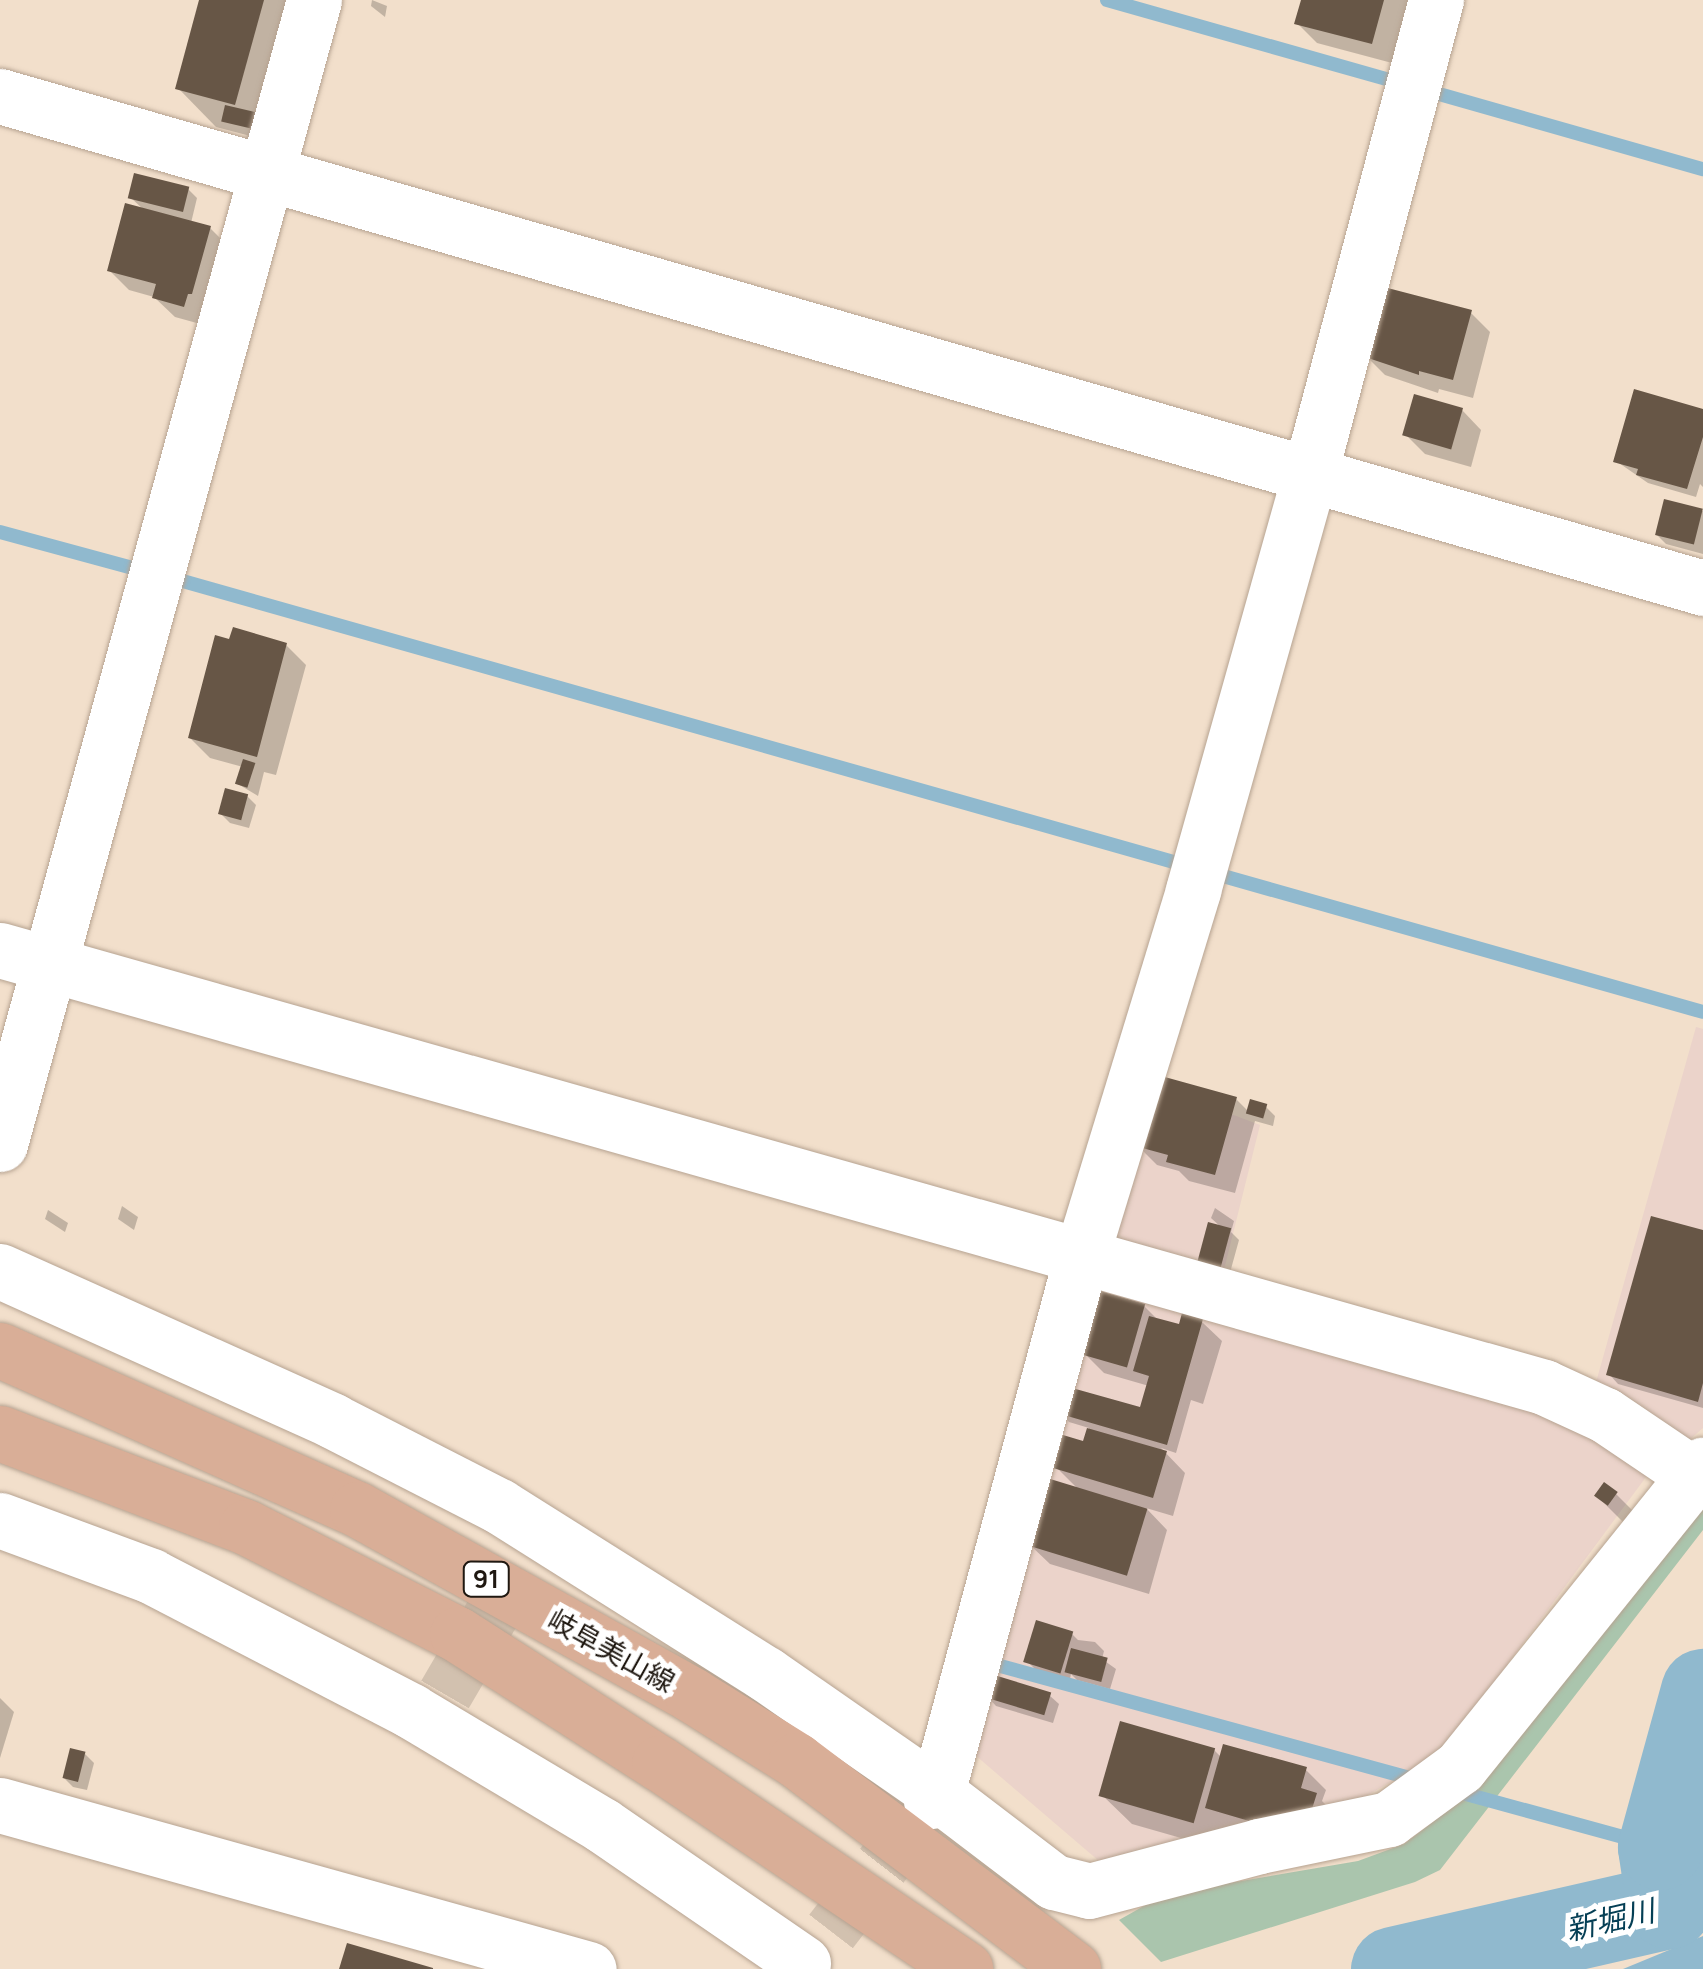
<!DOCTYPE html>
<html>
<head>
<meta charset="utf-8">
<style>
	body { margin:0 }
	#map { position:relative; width:1703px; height:1969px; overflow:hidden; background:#f2dfcb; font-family:Manrope,"Noto Sans JP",sans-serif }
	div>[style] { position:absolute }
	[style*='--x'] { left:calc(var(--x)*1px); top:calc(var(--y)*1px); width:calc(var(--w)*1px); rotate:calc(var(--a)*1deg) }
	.industrial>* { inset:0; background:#ebd3ca }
	.green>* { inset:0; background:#aac5ad }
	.water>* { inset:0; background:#90b9ce }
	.shadow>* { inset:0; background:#0003 }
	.stream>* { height:14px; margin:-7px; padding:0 7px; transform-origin:7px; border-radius:7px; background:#90b9ce }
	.river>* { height:85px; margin:-42.5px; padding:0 42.5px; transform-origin:42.5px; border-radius:42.5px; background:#90b9ce }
	.building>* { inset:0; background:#675646; transform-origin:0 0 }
	.minor-tunnel>* { height:55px; margin-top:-27.5px; transform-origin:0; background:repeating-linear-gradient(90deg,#d2c1af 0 55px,transparent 0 83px) }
	.roads { filter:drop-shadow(0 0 2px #b6a391) drop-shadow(0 0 2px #b6a391) }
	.minor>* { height:55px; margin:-27.5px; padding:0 27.5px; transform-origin:27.5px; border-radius:27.5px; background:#fff }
	.primary>* { height:55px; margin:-27.5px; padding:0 27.5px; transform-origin:27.5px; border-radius:27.5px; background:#d9ae97 }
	span { translate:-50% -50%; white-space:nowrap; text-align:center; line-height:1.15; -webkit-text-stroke:10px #fff; paint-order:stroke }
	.shield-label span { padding:2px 8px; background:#fff; border:2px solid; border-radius:8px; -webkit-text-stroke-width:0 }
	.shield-label { font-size:25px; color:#1f1811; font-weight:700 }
	.street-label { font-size:28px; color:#1f1811 }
	.water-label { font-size:30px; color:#053f55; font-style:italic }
</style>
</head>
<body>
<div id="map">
	<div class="industrial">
		<i style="clip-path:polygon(1696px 1027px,1703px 1029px,1703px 1428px,1646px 1477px,1442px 1753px,1366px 1796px,1106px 1867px,968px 1749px,1147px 1082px,1260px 1125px,1222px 1278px,1551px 1404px,1582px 1432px)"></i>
	</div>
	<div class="green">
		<i style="clip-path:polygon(1697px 1505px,1703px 1508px,1703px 1530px,1440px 1870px,1415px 1882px,1161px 1962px,1119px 1920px,1165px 1894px,1358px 1861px,1404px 1844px,1442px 1815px)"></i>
	</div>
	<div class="water">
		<i style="clip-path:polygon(1703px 1936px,1703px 1969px,1623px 1969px)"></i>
	</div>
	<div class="shadow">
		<i style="clip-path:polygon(201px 0,298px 0,273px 142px,216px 127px,178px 88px)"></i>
		<i style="clip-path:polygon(372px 0,387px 6px,385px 17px,371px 6px)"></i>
		<i style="clip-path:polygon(1303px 0,1409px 0,1392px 63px,1317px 43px,1297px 23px)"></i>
		<i style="clip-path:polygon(188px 189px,197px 198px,191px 223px,210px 228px,230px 248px,204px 325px,175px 317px,154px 297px,129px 290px,109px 270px,144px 210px,130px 197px)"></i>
		<i style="clip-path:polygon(1470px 312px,1490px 332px,1473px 398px,1439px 389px,1438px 393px,1385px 375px,1365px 355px)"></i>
		<i style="clip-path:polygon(1462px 410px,1481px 430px,1471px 467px,1425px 454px,1405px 434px)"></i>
		<i style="clip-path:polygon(1703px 411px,1703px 487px,1700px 484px,1696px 497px,1648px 483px,1616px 461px)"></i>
		<i style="clip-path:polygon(1666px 502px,1703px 511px,1703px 554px,1666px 544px,1657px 535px)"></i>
		<i style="clip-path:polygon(286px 645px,306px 665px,276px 775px,264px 772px,258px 796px,238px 784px,243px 767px,210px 758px,190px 738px)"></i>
		<i style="clip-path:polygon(247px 796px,256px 805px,249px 828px,230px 823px,221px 814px)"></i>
		<i style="clip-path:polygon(1236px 1099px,1249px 1112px,1266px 1107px,1275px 1116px,1273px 1126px,1255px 1121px,1235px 1193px,1189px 1181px,1179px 1171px,1157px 1165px,1137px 1145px)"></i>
		<i style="clip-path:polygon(122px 1206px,138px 1217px,134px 1230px,118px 1219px)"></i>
		<i style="clip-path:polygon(1215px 1208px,1234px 1221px,1231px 1232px,1239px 1240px,1228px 1280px,1209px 1274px,1223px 1229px,1211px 1218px)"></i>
		<i style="clip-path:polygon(48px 1210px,68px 1223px,65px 1232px,45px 1219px)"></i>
		<i style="clip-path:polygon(1703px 1233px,1703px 1408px,1618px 1384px,1609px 1374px)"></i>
		<i style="clip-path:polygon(1144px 1306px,1160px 1322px,1180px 1328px,1202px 1322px,1222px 1341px,1203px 1404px,1191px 1400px,1176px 1453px,1161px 1448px,1185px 1473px,1173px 1516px,1146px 1508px,1167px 1530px,1149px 1594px,1050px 1564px,1030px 1545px,1078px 1489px,1056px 1467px,1085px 1444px,1089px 1428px,1069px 1422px,1060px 1412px,1141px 1410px,1149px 1386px,1104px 1373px,1084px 1353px)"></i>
		<i style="clip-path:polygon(1616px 1494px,1646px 1524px,1626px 1525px,1596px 1495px)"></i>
		<i style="clip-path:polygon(1071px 1633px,1078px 1640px,1095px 1642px,1104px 1651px,1102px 1659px,1116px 1669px,1110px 1689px,1077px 1680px,1071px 1674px,1070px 1679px,1036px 1670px,1027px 1661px)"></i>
		<i style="clip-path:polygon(1049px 1695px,1059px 1704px,1053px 1723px,996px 1706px,987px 1696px)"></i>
		<i style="clip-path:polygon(0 1698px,14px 1712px,0 1758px)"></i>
		<i style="clip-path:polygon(1214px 1750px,1222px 1758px,1306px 1770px,1326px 1790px,1322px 1801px,1336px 1815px,1223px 1850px,1132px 1824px,1102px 1795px)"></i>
		<i style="clip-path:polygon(85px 1754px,94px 1763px,87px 1790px,73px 1787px,64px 1778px)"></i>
	</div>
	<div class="stream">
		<i style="--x:1107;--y:0;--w:309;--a:15.8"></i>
		<i style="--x:1425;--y:90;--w:289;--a:15.9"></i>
		<i style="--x:0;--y:532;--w:149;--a:15.2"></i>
		<i style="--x:165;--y:576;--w:1063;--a:15.83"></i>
		<i style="--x:1209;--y:872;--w:513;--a:15.82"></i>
		<i style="--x:982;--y:1661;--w:454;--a:15.3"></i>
		<i style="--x:1455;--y:1791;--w:213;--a:15.3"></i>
	</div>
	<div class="river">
		<i style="--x:1393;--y:1969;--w:283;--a:-12.9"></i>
		<i style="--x:1669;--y:1906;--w:60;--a:-98.7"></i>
		<i style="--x:1660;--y:1847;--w:162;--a:-74.6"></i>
	</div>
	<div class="building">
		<i style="clip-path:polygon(199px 0,264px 0,235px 105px,175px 89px)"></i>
		<i style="clip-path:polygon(1301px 0,1384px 0,1372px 44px,1294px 24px)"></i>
		<i style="left:225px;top:105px;width:35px;height:17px;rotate:13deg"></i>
		<i style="left:134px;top:173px;width:57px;height:26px;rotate:14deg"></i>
		<i style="clip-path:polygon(125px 203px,211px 226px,192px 294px,188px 294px,184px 307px,152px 298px,156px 284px,107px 271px)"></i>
		<i style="clip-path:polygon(1380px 286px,1472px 310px,1453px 380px,1419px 371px,1419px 375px,1362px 356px)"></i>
		<i style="clip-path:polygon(1634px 389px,1703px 409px,1703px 437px,1687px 489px,1636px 475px,1638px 469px,1613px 462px)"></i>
		<i style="left:1414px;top:394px;width:51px;height:43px;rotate:16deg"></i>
		<i style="left:1664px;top:499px;width:40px;height:37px;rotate:14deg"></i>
		<i style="clip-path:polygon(233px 627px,287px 643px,257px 757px,188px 738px,215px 635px,229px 639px)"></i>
		<i style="left:243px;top:759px;width:13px;height:26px;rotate:18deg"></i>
		<i style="left:225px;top:788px;width:24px;height:27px;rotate:15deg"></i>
		<i style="clip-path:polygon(1154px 1074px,1237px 1097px,1215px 1175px,1166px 1162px,1168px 1155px,1135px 1146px)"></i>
		<i style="left:1250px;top:1099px;width:18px;height:15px;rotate:16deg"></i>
		<i style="clip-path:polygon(1651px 1216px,1703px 1230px,1703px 1383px,1698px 1402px,1606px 1375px)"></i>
		<i style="left:1208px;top:1222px;width:24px;height:45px;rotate:15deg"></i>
		<i style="left:1100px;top:1291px;width:47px;height:66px;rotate:16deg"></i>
		<i style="clip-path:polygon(1182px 1313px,1203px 1319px,1167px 1445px,1057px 1413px,1065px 1386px,1140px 1407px,1149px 1376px,1133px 1371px,1149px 1316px,1179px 1324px)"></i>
		<i style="clip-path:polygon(1087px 1428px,1167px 1451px,1153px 1498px,1053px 1468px,1063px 1435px,1083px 1441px)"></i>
		<i style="left:1047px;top:1478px;width:105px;height:70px;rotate:17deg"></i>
		<i style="left:1604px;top:1482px;width:17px;height:17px;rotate:36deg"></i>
		<i style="left:1036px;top:1620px;width:39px;height:44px;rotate:17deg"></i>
		<i style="left:1071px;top:1648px;width:38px;height:25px;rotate:15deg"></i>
		<i style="left:991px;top:1674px;width:63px;height:24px;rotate:17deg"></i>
		<i style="left:1120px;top:1721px;width:99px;height:78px;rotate:16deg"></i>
		<i style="clip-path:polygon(1223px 1744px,1307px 1767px,1301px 1788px,1317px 1793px,1307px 1825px,1276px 1829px,1205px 1808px)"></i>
		<i style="left:70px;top:1748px;width:16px;height:31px;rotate:14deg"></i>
		<i style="clip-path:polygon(347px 1943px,433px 1968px,433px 1969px,339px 1969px)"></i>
	</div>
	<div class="minor-tunnel">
		<i style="--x:445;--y:1694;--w:167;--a:-59.7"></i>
		<i style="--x:831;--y:1931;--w:160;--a:-52.3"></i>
	</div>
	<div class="roads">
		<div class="minor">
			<i style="--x:0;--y:96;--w:1773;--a:16.11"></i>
			<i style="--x:0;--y:950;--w:1605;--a:15.8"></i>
			<i style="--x:1544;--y:1387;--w:67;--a:24.7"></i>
			<i style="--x:1605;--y:1415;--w:118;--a:34"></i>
			<i style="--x:0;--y:1144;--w:1186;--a:-74.65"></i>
			<i style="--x:0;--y:1271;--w:365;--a:24.2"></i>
			<i style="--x:333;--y:1421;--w:186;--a:27.1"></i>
			<i style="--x:499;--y:1506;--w:315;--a:32.2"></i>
			<i style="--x:766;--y:1674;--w:208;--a:34.8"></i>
			<i style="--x:937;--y:1793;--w:147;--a:37.3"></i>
			<i style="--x:1054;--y:1882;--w:36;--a:14"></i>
			<i style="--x:1089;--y:1891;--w:176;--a:-14.8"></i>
			<i style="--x:1259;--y:1846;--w:133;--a:-11.7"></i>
			<i style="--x:1389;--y:1819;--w:88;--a:-36.2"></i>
			<i style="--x:1460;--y:1767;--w:388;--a:-51.2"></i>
			<i style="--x:0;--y:1520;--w:161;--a:20.3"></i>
			<i style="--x:151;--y:1576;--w:293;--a:27.4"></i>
			<i style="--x:411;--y:1711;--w:222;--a:30.8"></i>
			<i style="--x:602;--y:1825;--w:244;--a:34.5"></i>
			<i style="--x:931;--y:1801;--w:10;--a:-53"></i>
			<i style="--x:937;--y:1793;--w:558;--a:-74.94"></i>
			<i style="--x:1082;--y:1254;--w:381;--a:-73"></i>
			<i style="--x:1193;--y:890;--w:429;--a:-74.3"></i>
			<i style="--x:1309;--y:477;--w:494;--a:-75.1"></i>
			<i style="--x:0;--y:1805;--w:611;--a:15.56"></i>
		</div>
		<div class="primary">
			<i style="--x:0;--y:1350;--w:391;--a:24"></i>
			<i style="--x:357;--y:1509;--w:383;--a:29"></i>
			<i style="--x:692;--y:1695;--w:123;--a:32"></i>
			<i style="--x:796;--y:1760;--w:347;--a:37"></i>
			<i style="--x:0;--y:1433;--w:263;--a:20.9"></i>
			<i style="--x:246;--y:1527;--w:237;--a:26.9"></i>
			<i style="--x:457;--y:1634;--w:240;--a:32.6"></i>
			<i style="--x:659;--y:1763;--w:369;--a:33.9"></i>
		</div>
	</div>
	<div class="shield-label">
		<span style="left:486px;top:1579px">91</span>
	</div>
	<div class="street-label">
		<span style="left:612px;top:1650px;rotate:29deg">岐阜美山線</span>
	</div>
	<div class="water-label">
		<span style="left:1610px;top:1920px;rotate:-13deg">新堀川</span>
	</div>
</div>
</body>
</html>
